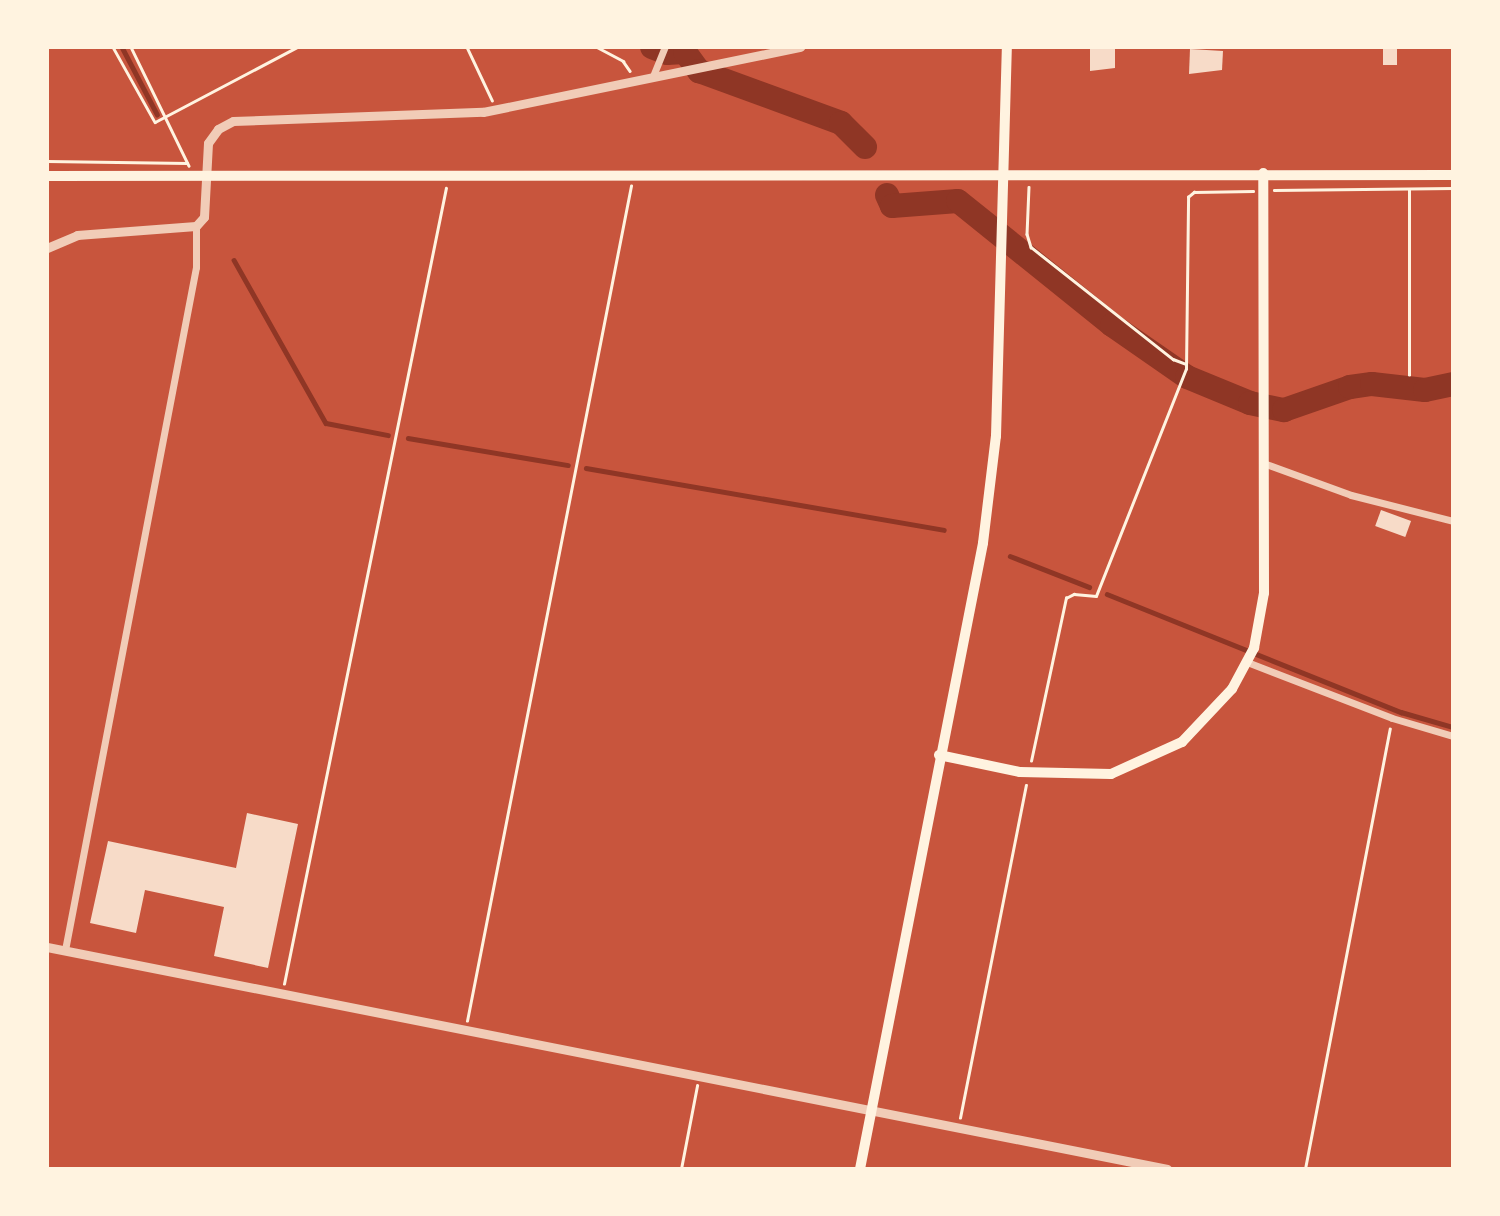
<!DOCTYPE html>
<html>
<head>
<meta charset="utf-8">
<style>
	body { margin:0 }
	#map { position:relative; width:1500px; height:1216px; overflow:hidden; background:#c8553d; font-family:"Golos Text",sans-serif }
	div>[style] { position:absolute }
	[style*='--x'] { left:calc(var(--x)*1px); top:calc(var(--y)*1px); width:calc(var(--w)*1px); rotate:calc(var(--a)*1deg) }
	.stream>* { height:4.5px; margin:-2.25px; padding:0 2.25px; transform-origin:2.25px; border-radius:2.25px; background:#8f3625 }
	.river>* { height:24px; margin:-12px; padding:0 12px; transform-origin:12px; border-radius:12px; background:#8f3625 }
	.building>* { inset:0; background:#f7dbc8; transform-origin:0 0 }
	.path>* { height:2.5px; margin:-1.25px; padding:0 1.25px; transform-origin:1.25px; border-radius:1.25px; background:#fff3e0 }
	.minor>* { height:7px; margin:-3.5px; padding:0 3.5px; transform-origin:3.5px; border-radius:3.5px; background:#f1ccb7 }
	.tertiary>* { height:9px; margin:-4.5px; padding:0 4.5px; transform-origin:4.5px; border-radius:4.5px; background:#f1ccb7 }
	.primary>* { height:10px; margin:-5px; padding:0 5px; transform-origin:5px; border-radius:5px; background:#fff3e0 }
	span { translate:-50% -50%; white-space:nowrap; text-align:center; line-height:1.15; -webkit-text-stroke:5px #fff3e0; paint-order:stroke }
	.frame { position:absolute; inset:0; border:49px solid #fff3e0; pointer-events:none }
</style>
</head>
<body>
<div id="map">
	<div class="stream">
		<i style="--x:122;--y:47;--w:76;--a:62.4"></i>
		<i style="--x:234;--y:260;--w:187;--a:60.6"></i>
		<i style="--x:326;--y:423;--w:63;--a:11"></i>
		<i style="--x:408;--y:438;--w:162;--a:9.6"></i>
		<i style="--x:586;--y:468;--w:363;--a:9.8"></i>
		<i style="--x:1010;--y:556;--w:85;--a:21.4"></i>
		<i style="--x:1107;--y:594;--w:317;--a:21.9"></i>
		<i style="--x:1401;--y:712;--w:54;--a:16.1"></i>
	</div>
	<div class="river">
		<i style="--x:652;--y:47;--w:16;--a:22"></i>
		<i style="--x:667;--y:53;--w:18;--a:-3"></i>
		<i style="--x:685;--y:52;--w:24;--a:54"></i>
		<i style="--x:699;--y:71;--w:151;--a:20.1"></i>
		<i style="--x:841;--y:123;--w:34;--a:45"></i>
		<i style="--x:887;--y:195;--w:12;--a:66"></i>
		<i style="--x:892;--y:206;--w:66;--a:-4.3"></i>
		<i style="--x:958;--y:201;--w:198;--a:38.8"></i>
		<i style="--x:1112;--y:325;--w:91;--a:34.7"></i>
		<i style="--x:1187;--y:377;--w:68;--a:22.4"></i>
		<i style="--x:1250;--y:403;--w:35;--a:12"></i>
		<i style="--x:1284;--y:410;--w:70;--a:-19.2"></i>
		<i style="--x:1350;--y:387;--w:22;--a:-8"></i>
		<i style="--x:1372;--y:384;--w:53;--a:6.5"></i>
		<i style="--x:1425;--y:390;--w:29;--a:-12"></i>
	</div>
	<div class="building">
		<i style="clip-path:polygon(1111px 47px,1115px 47px,1115px 68px,1090px 71px,1090px 48px)"></i>
		<i style="left:1383px;top:47px;width:14px;height:18px"></i>
		<i style="clip-path:polygon(1190px 49px,1223px 51px,1222px 70px,1189px 74px)"></i>
		<i style="left:1381px;top:510px;width:32px;height:17px;rotate:20deg"></i>
		<i style="clip-path:polygon(247px 813px,298px 824px,268px 968px,214px 956px,224px 907px,145px 890px,136px 933px,90px 923px,108px 841px,236px 868px)"></i>
	</div>
	<div class="path">
		<i style="--x:113;--y:47;--w:86;--a:60.8"></i>
		<i style="--x:155;--y:122;--w:161;--a:-27.8"></i>
		<i style="--x:131;--y:47;--w:132;--a:64"></i>
		<i style="--x:467;--y:47;--w:59;--a:64.7"></i>
		<i style="--x:597;--y:47;--w:30;--a:28"></i>
		<i style="--x:623;--y:61;--w:12;--a:55"></i>
		<i style="--x:47;--y:161;--w:140;--a:0.8"></i>
		<i style="--x:1029;--y:187;--w:47;--a:92.4"></i>
		<i style="--x:1027;--y:234;--w:14;--a:73"></i>
		<i style="--x:1031;--y:247;--w:181;--a:38.3"></i>
		<i style="--x:1173;--y:359;--w:14;--a:21"></i>
		<i style="--x:1274;--y:190;--w:179;--a:-0.6"></i>
		<i style="--x:1409;--y:375;--w:185;--a:-90"></i>
		<i style="--x:1031;--y:761;--w:167;--a:-77.9"></i>
		<i style="--x:1066;--y:598;--w:9;--a:-27"></i>
		<i style="--x:1074;--y:594;--w:22;--a:5"></i>
		<i style="--x:1096;--y:596;--w:244;--a:-68.4"></i>
		<i style="--x:1186;--y:369;--w:172;--a:-89.3"></i>
		<i style="--x:1188;--y:197;--w:8;--a:-40"></i>
		<i style="--x:1194;--y:192;--w:59;--a:-1"></i>
		<i style="--x:284;--y:984;--w:812;--a:-78.5"></i>
		<i style="--x:467;--y:1021;--w:851;--a:-78.89"></i>
		<i style="--x:960;--y:1118;--w:339;--a:-78.8"></i>
		<i style="--x:681;--y:1169;--w:85;--a:-79.1"></i>
		<i style="--x:1305;--y:1169;--w:448;--a:-79.1"></i>
	</div>
	<div class="minor">
		<i style="--x:653;--y:76;--w:31;--a:-68"></i>
		<i style="--x:1266;--y:464;--w:90;--a:20"></i>
		<i style="--x:1351;--y:495;--w:105;--a:14.3"></i>
		<i style="--x:1247;--y:662;--w:155;--a:21.1"></i>
		<i style="--x:1392;--y:718;--w:64;--a:16.4"></i>
		<i style="--x:65;--y:950;--w:695;--a:-79.14"></i>
		<i style="--x:196;--y:267;--w:41;--a:-90"></i>
	</div>
	<div class="tertiary">
		<i style="--x:47;--y:248;--w:33;--a:-23"></i>
		<i style="--x:77;--y:235;--w:119;--a:-4.3"></i>
		<i style="--x:196;--y:226;--w:12;--a:-48"></i>
		<i style="--x:204;--y:217;--w:74;--a:-86.9"></i>
		<i style="--x:208;--y:143;--w:17;--a:-54"></i>
		<i style="--x:218;--y:129;--w:17;--a:-28"></i>
		<i style="--x:233;--y:121;--w:250;--a:-2.1"></i>
		<i style="--x:483;--y:112;--w:324;--a:-11.6"></i>
		<i style="--x:47;--y:947;--w:1142;--a:11.21"></i>
	</div>
	<div class="primary">
		<i style="--x:47;--y:176;--w:1406;--a:-0.04"></i>
		<i style="--x:939;--y:755;--w:83;--a:11.9"></i>
		<i style="--x:1020;--y:772;--w:91;--a:1.3"></i>
		<i style="--x:1111;--y:774;--w:78;--a:-24.3"></i>
		<i style="--x:1182;--y:742;--w:73;--a:-46.7"></i>
		<i style="--x:1232;--y:689;--w:47;--a:-61.8"></i>
		<i style="--x:1254;--y:648;--w:56;--a:-79.7"></i>
		<i style="--x:1264;--y:593;--w:420;--a:-90.1"></i>
		<i style="--x:860;--y:1169;--w:638;--a:-78.88"></i>
		<i style="--x:983;--y:543;--w:108;--a:-83.1"></i>
		<i style="--x:996;--y:436;--w:389;--a:-88.4"></i>
	</div>
	<div class="frame"></div>
</div>
</body>
</html>
